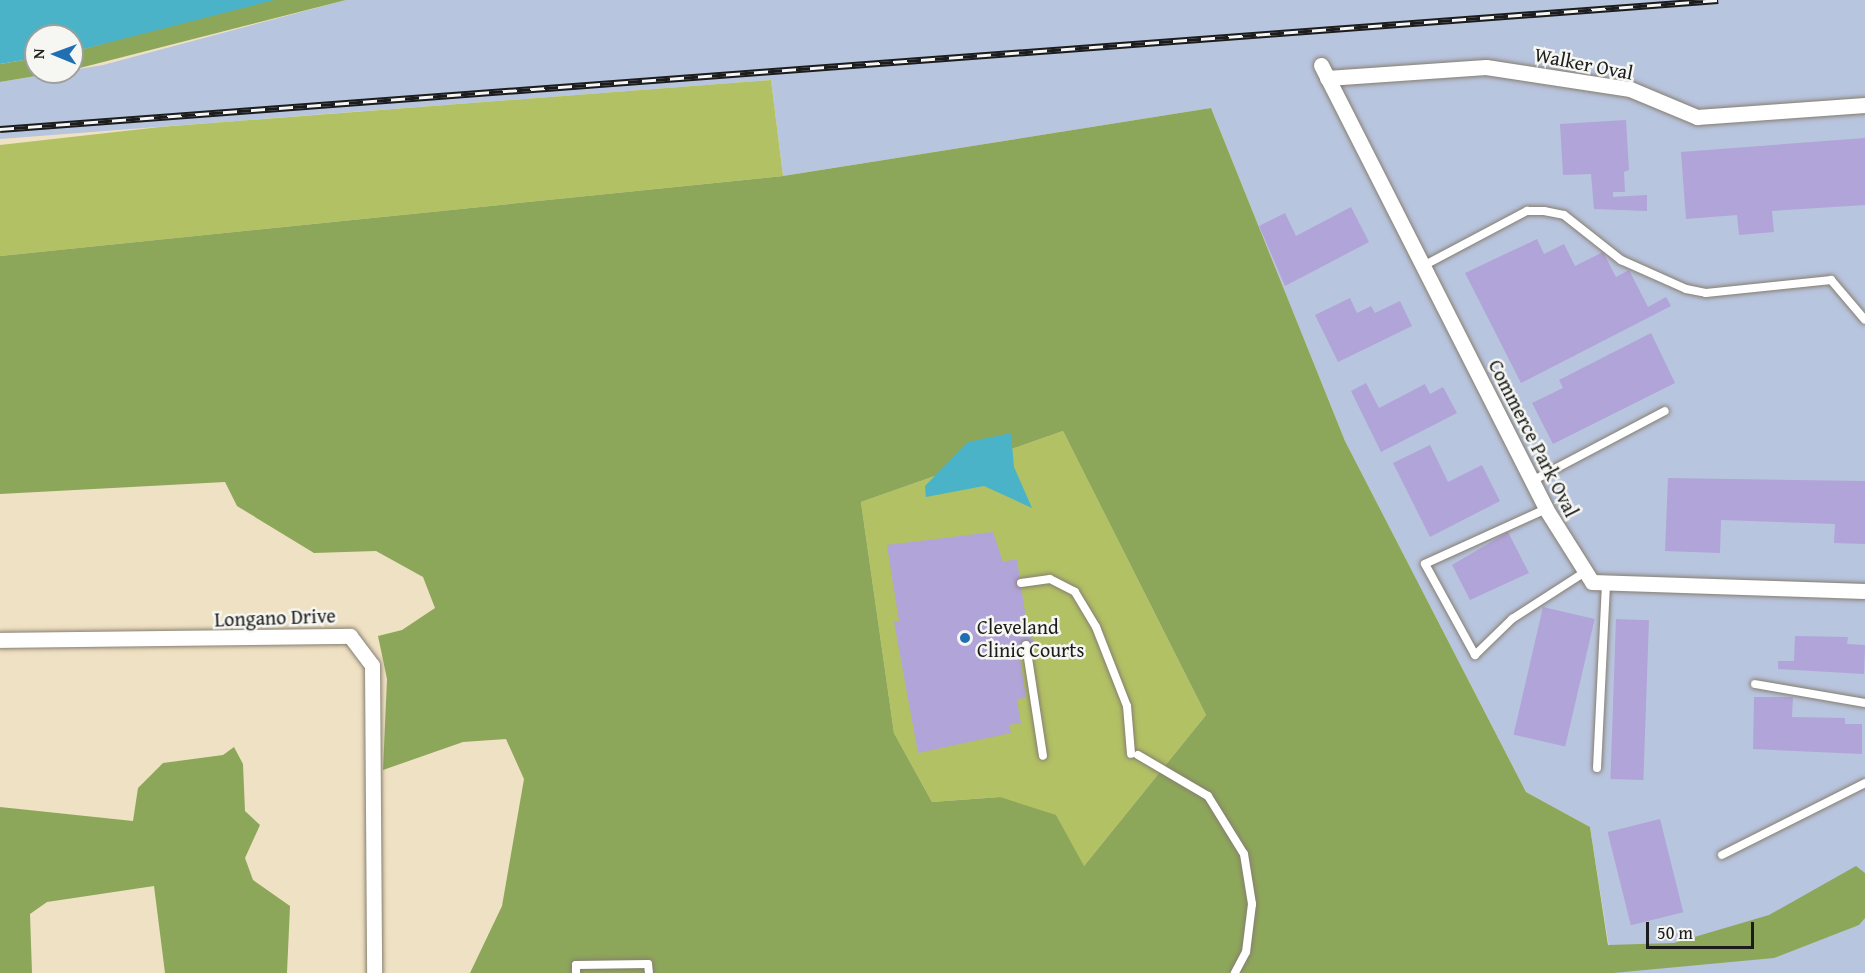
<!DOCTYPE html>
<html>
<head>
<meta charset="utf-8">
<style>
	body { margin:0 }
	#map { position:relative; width:1865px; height:973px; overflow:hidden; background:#efe1c3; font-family:"Gentium Book Plus",serif }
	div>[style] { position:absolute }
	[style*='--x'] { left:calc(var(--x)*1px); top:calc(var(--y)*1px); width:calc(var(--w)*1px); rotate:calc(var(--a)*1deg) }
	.industrial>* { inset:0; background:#b8c5de }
	.green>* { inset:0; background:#b2c164 }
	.forest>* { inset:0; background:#8da75a }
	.water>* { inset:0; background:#4ab3c8 }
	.building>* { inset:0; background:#b1a4d8; transform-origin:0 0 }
	.roads { filter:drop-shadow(0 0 2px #867e70) drop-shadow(0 0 2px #867e70) }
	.service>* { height:8px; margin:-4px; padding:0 4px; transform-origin:4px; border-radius:4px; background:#fff }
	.minor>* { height:15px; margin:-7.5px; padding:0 7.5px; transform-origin:7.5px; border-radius:7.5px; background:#fff }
	.rail>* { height:7px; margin-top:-3.5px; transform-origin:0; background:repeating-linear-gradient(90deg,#f6f6f2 0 14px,#1c1c1c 0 28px); box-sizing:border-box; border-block:2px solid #1c1c1c }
	.dots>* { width:16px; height:16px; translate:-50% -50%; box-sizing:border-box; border:3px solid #f6f6f2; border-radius:50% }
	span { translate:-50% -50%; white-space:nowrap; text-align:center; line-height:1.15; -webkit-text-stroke:5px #f6f6f2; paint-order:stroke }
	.street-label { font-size:20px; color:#1c1c1c }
	.poi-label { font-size:20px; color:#1c1c1c }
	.left { translate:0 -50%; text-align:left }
	.north { position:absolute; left:24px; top:24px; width:60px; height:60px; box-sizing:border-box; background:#f6f6f2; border:2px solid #9f9f9c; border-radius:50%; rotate:271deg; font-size:16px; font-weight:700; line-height:24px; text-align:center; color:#1c1c1c }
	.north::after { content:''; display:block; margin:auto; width:21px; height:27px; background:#1f6fb2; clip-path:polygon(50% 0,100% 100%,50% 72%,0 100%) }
	.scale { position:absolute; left:1646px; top:922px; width:108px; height:27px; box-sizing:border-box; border:3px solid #1c1c1c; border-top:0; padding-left:8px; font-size:18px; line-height:21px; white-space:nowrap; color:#1c1c1c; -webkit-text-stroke:4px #f6f6f2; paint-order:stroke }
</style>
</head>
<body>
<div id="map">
	<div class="industrial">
		<i style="clip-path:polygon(346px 0,1865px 0,1865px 973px,1613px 973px,1590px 827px,1526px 792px,1345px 441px,1211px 108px,783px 176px,771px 80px,0 139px,0 82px,103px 65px)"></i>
	</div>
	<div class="green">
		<i style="clip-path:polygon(771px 80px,783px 176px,0 256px,0 145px,160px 127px)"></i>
		<i style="clip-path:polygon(1063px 431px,1206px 715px,1084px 866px,1000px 797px,932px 802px,894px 733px,861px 502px)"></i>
	</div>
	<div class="forest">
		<i style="clip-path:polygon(263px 0,346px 0,72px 70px,72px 52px)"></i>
		<i style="clip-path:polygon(36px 58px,36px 72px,60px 72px,0 82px,0 64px)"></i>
		<i style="clip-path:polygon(evenodd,1211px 108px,1345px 441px,1526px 792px,1590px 827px,1608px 945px,1674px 943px,1769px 915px,1856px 866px,1865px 873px,1865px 918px,1859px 925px,1774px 958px,1613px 973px,470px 973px,502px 906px,524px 779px,506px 739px,463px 742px,383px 770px,387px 679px,378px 636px,402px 630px,435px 608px,423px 577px,376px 551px,314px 553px,237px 506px,225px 482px,0 494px,0 256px,783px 176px,1211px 108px,1063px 431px,1206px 715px,1084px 866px,1056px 815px,1000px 797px,932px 802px,894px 733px,861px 502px,1063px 431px)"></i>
		<i style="clip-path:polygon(234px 747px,243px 764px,245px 811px,260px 825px,245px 858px,253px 880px,290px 906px,287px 973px,165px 973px,154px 886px,47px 902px,30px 914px,32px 973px,0 973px,0 807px,133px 821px,138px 788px,163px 763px,223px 755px)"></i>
	</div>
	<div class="water">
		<i style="clip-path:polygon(0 0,274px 0,72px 52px,72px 36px,36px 36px,36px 58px,0 64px)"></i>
		<i style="clip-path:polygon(1011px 433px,1014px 467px,1032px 508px,984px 486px,926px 497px,925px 486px,968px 442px)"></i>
	</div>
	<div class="building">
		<i style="clip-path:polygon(1626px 120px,1629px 170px,1624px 172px,1625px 192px,1613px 192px,1613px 197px,1647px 195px,1647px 211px,1594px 209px,1591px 174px,1563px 175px,1560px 124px)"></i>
		<i style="clip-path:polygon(1865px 138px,1865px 205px,1772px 211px,1774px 232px,1739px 235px,1737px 215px,1686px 219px,1681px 152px)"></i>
		<i style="clip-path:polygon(1351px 207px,1369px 242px,1285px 286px,1259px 226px,1285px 213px,1296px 236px)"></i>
		<i style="clip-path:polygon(1537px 239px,1544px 254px,1564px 244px,1575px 266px,1603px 252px,1616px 277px,1629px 270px,1648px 307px,1666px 297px,1671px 306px,1521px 383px,1465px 273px)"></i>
		<i style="clip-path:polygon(1350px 298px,1357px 313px,1371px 306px,1375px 313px,1400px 301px,1412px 326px,1338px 362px,1315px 315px)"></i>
		<i style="clip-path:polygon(1651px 333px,1675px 383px,1553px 444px,1532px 403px,1563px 388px,1559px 380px)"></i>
		<i style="clip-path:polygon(1366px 383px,1379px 408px,1425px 384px,1430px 394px,1443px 387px,1457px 413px,1381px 452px,1351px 391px)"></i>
		<i style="clip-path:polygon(1430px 445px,1448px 482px,1482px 465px,1500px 501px,1430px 537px,1393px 463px)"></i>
		<i style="clip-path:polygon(1668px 478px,1865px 481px,1865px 544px,1834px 543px,1835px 524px,1721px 520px,1720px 553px,1665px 551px)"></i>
		<i style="clip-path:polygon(993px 532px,1003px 562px,1017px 559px,1028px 632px,1035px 643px,1018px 646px,1026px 697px,1017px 700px,1021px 723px,1009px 725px,1011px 733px,918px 753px,894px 622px,899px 621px,887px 545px)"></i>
		<i style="clip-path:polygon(1508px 532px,1529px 573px,1470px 600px,1452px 565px)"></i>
		<i style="left:1543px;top:607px;width:53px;height:131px;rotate:13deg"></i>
		<i style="left:1616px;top:619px;width:33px;height:160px;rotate:2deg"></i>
		<i style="clip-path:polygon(1795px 636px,1848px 637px,1847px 644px,1865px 645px,1864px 674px,1778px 669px,1778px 661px,1794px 661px)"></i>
		<i style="clip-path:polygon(1754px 697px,1793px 697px,1792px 717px,1845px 718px,1845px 724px,1862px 724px,1862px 754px,1753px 749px)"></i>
		<i style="left:1660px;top:819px;width:96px;height:54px;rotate:76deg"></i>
	</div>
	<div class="roads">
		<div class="service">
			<i style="--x:1423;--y:266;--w:118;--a:-27.9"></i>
			<i style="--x:1527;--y:211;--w:17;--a:0"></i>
			<i style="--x:1544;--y:211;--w:20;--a:11"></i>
			<i style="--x:1564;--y:215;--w:73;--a:38.3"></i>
			<i style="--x:1621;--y:260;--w:71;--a:24"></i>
			<i style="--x:1686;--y:289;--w:20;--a:11"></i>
			<i style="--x:1706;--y:293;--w:126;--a:-5.9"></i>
			<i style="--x:1831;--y:280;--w:52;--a:49.6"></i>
			<i style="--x:1532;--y:481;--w:150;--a:-27.8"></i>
			<i style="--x:1546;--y:509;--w:133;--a:155.6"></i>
			<i style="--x:1425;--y:564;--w:104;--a:61.2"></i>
			<i style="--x:1475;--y:655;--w:52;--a:-44.2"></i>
			<i style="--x:1512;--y:619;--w:87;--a:-32.8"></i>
			<i style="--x:1021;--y:583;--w:29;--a:-8"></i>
			<i style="--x:1050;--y:579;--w:28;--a:27"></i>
			<i style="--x:1075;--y:592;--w:41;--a:59"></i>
			<i style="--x:1096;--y:627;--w:85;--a:68.6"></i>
			<i style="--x:1127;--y:706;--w:48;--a:85.2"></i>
			<i style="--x:1026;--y:645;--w:112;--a:81.3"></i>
			<i style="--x:1755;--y:684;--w:112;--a:9.8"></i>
			<i style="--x:1138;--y:755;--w:81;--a:30.4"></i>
			<i style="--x:1208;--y:796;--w:68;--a:58.2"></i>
			<i style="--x:1244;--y:854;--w:51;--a:80.9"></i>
			<i style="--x:1252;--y:904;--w:48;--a:97.1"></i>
			<i style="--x:1246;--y:952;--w:24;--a:118"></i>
			<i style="--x:1597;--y:768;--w:182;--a:-87.2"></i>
			<i style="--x:1722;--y:855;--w:160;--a:-26.7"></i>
			<i style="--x:576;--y:973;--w:8;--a:-90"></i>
			<i style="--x:576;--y:965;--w:72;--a:-0.8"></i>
			<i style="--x:648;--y:964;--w:9;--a:84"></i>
		</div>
		<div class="minor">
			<i style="--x:1321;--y:65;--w:498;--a:63.1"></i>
			<i style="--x:1546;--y:509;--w:86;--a:57.8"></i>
			<i style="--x:1592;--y:582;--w:273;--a:1.9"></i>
			<i style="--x:1327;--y:78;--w:159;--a:-4"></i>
			<i style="--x:1486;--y:67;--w:146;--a:8.7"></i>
			<i style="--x:1630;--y:89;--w:73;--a:22.7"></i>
			<i style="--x:1697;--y:117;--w:168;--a:-4.1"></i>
			<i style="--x:0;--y:640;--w:350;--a:-0.7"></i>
			<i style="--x:350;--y:636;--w:36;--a:53"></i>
			<i style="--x:372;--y:665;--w:308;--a:89.6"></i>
		</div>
	</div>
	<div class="rail">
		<i style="--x:0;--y:129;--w:1723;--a:-4.29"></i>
	</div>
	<div class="dots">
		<i style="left:965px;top:638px;background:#1f6fb2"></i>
	</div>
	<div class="street-label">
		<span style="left:1584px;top:63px;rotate:11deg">Walker Oval</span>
		<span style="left:1534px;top:438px;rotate:63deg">Commerce Park Oval</span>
		<span style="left:275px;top:617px;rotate:-2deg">Longano Drive</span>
	</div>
	<div class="poi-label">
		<span class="left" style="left:977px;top:638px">Cleveland<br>Clinic Courts</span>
	</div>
	<div class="north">N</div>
	<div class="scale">50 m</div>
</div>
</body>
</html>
